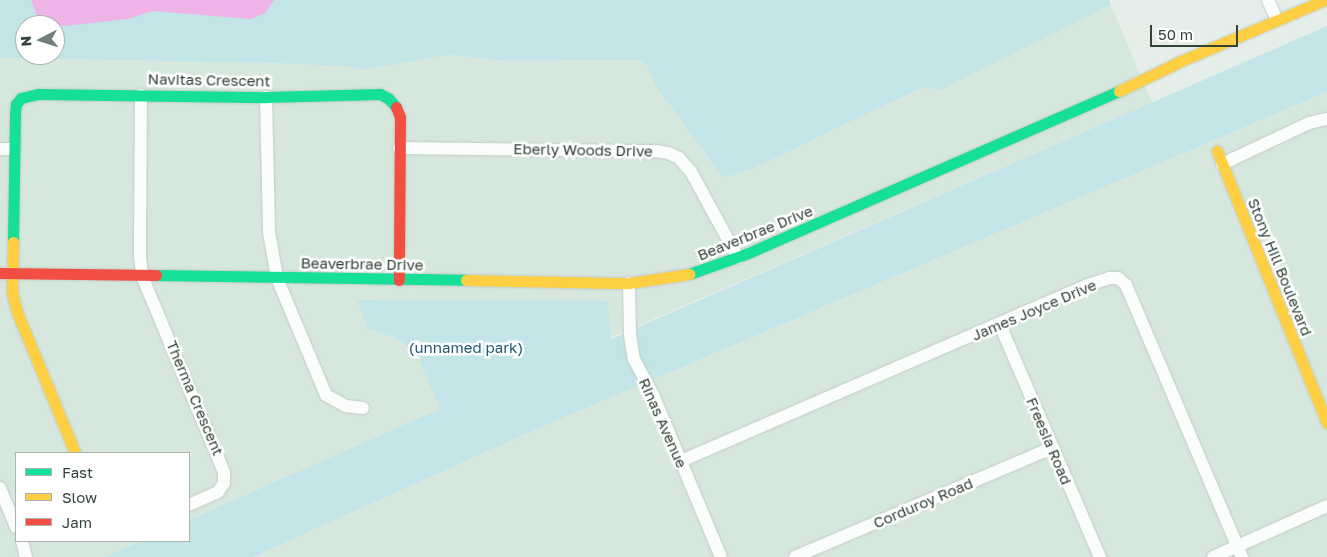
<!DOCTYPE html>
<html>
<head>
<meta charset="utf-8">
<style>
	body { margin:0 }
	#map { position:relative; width:1327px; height:557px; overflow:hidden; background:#e6eee9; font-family:"Golos Text",sans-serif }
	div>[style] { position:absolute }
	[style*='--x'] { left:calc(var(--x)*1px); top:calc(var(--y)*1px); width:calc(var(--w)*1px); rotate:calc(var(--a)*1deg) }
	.residential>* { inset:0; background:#d6e7dd }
	.green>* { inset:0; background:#c4e5e8 }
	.water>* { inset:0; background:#eeb3e7 }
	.roads { filter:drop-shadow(0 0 1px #c3ccc7) drop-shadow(0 0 1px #c3ccc7) }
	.street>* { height:12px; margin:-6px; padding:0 6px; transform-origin:6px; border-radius:6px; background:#fbfcfc }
	.fast>* { height:11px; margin:-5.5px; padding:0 5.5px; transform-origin:5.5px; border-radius:5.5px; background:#16e098 }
	.slow>* { height:11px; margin:-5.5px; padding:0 5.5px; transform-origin:5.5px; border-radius:5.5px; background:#ffcf43 }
	.jam>* { height:11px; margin:-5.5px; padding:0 5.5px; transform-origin:5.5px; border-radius:5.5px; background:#f24e42 }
	span { translate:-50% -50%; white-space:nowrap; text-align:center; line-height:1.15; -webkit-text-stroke:5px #fff; paint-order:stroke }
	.street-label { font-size:15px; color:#324338 }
	.park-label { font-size:15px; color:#245976 }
	.legend { position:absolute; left:15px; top:452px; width:175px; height:90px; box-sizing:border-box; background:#fff; border:1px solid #adb4af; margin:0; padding:6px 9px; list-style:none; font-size:15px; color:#324338 }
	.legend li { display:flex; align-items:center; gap:10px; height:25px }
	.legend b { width:25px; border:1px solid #adb4af }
	.north { position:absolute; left:15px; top:15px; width:50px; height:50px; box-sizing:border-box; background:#fff; border:1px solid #adb4af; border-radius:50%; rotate:265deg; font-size:14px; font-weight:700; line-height:20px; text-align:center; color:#324338 }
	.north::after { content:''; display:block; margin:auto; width:18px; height:22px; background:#717f76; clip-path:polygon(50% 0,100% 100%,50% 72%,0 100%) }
	.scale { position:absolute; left:1150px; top:25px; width:88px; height:22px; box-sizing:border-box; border:2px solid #324338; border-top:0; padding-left:6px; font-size:15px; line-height:18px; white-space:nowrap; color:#324338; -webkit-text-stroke:4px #fff; paint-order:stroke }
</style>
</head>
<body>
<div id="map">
	<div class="residential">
		<i style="clip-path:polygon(1111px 5px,1152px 103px,189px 520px,189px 453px,16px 453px,16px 541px,142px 541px,105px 557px,0 557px,0 58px,268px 63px,343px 66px,361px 70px,449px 55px,507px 61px,638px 60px,646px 65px,656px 86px,723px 178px,752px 169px,919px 89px,929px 87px,938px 90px)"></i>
		<i style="clip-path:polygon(1327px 92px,1327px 557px,253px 557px,537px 429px)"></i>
	</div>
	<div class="green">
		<i style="clip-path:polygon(evenodd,0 0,1109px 0,1111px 5px,938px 91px,929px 87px,919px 89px,752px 169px,723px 178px,656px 86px,646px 65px,638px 60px,507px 61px,449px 55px,361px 70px,343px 66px,268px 63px,0 58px,0 0,25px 25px,55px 25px,55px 55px,25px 55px,25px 25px)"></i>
		<i style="clip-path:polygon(1327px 26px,1327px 92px,537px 429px,253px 557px,105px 557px,142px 541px,189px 541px,189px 520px,440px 409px,417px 354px,395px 337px,368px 329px,357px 300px,608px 301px,611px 339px)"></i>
	</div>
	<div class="water">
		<i style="clip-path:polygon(31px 0,274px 0,265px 13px,251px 19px,153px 11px,127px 19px,64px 26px,48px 21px,37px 15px)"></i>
	</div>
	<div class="roads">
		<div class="street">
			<i style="--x:1268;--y:0;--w:22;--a:66"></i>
			<i style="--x:141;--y:95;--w:161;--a:90.4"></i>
			<i style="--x:140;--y:256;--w:20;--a:84"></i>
			<i style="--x:142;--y:276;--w:212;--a:67.3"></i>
			<i style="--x:224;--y:472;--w:11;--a:90"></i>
			<i style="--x:224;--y:483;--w:11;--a:124"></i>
			<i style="--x:218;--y:492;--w:32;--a:156"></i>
			<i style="--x:266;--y:97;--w:135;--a:88.7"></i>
			<i style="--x:269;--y:232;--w:47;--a:80.1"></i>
			<i style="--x:277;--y:278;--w:127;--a:67.3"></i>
			<i style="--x:326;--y:395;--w:23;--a:29"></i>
			<i style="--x:346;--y:406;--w:17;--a:7"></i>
			<i style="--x:399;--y:148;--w:257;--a:0.7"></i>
			<i style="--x:656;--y:151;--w:12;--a:9"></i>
			<i style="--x:668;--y:153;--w:12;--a:24"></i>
			<i style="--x:679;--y:158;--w:18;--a:49"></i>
			<i style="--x:691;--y:172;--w:98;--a:61.3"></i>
			<i style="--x:0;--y:149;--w:14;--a:0"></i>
			<i style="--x:1222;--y:164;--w:96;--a:-25.2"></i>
			<i style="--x:1309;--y:123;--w:18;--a:-13"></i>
			<i style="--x:629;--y:283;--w:52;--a:88.9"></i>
			<i style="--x:630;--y:335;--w:24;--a:81"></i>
			<i style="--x:634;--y:359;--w:43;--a:62.2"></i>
			<i style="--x:654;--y:397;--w:173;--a:67.3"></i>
			<i style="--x:1000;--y:325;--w:253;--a:66.7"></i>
			<i style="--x:681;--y:461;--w:440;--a:-23.4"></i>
			<i style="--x:1085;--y:286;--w:25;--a:-18"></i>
			<i style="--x:1109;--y:278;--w:9;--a:0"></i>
			<i style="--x:1118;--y:278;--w:11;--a:41"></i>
			<i style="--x:1126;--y:285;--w:296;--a:66.9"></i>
			<i style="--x:0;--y:488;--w:42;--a:67.7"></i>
			<i style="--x:22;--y:541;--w:16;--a:76"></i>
			<i style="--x:795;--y:557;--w:279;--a:-23"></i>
			<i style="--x:1213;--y:557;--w:125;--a:-24.1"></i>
		</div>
		<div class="fast">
			<i style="--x:13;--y:242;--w:129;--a:-89.1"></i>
			<i style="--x:15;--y:113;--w:9;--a:-84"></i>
			<i style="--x:16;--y:104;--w:8;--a:-50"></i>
			<i style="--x:21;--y:98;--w:18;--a:-13"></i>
			<i style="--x:39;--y:94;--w:227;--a:0.8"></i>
			<i style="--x:266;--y:97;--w:114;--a:-1.5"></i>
			<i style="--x:380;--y:94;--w:9;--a:27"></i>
			<i style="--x:388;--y:98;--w:12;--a:48"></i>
			<i style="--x:689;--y:274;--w:60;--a:-19.3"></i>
			<i style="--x:746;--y:254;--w:407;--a:-23.6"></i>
			<i style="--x:156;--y:275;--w:310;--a:0.9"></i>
		</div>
		<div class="slow">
			<i style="--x:1119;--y:91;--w:69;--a:-25.8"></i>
			<i style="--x:1181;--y:61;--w:156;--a:-23"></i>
			<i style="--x:1217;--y:151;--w:293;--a:68"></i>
			<i style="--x:13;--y:242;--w:50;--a:91.1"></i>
			<i style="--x:12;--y:292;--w:21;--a:76"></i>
			<i style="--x:17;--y:312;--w:152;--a:67.6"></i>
			<i style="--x:466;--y:280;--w:163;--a:1.1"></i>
			<i style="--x:629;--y:283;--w:61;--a:-8.5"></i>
		</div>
		<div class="jam">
			<i style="--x:396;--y:107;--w:11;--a:68"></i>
			<i style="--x:400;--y:117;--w:163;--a:90.4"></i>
			<i style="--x:0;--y:273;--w:156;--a:0.7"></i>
		</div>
	</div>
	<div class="street-label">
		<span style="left:209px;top:80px;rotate:1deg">Navitas Crescent</span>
		<span style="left:583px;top:150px;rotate:1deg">Eberly Woods Drive</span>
		<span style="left:755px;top:233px;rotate:-22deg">Beaverbrae Drive</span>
		<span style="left:362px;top:264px;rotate:1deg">Beaverbrae Drive</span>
		<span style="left:1280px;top:267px;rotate:68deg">Stony Hill Boulevard</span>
		<span style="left:1034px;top:310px;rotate:-23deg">James Joyce Drive</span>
		<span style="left:195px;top:398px;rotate:67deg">Therma Crescent</span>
		<span style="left:663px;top:423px;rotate:66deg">Rinas Avenue</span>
		<span style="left:1049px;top:441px;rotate:67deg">Freesia Road</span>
		<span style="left:923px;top:503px;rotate:-23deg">Corduroy Road</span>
	</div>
	<div class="park-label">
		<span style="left:466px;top:348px">(unnamed park)</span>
	</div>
	<ul class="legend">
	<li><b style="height:6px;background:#16e098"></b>Fast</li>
	<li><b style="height:6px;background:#ffcf43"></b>Slow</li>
	<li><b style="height:6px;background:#f24e42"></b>Jam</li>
	</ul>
	<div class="north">N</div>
	<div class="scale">50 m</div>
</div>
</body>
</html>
